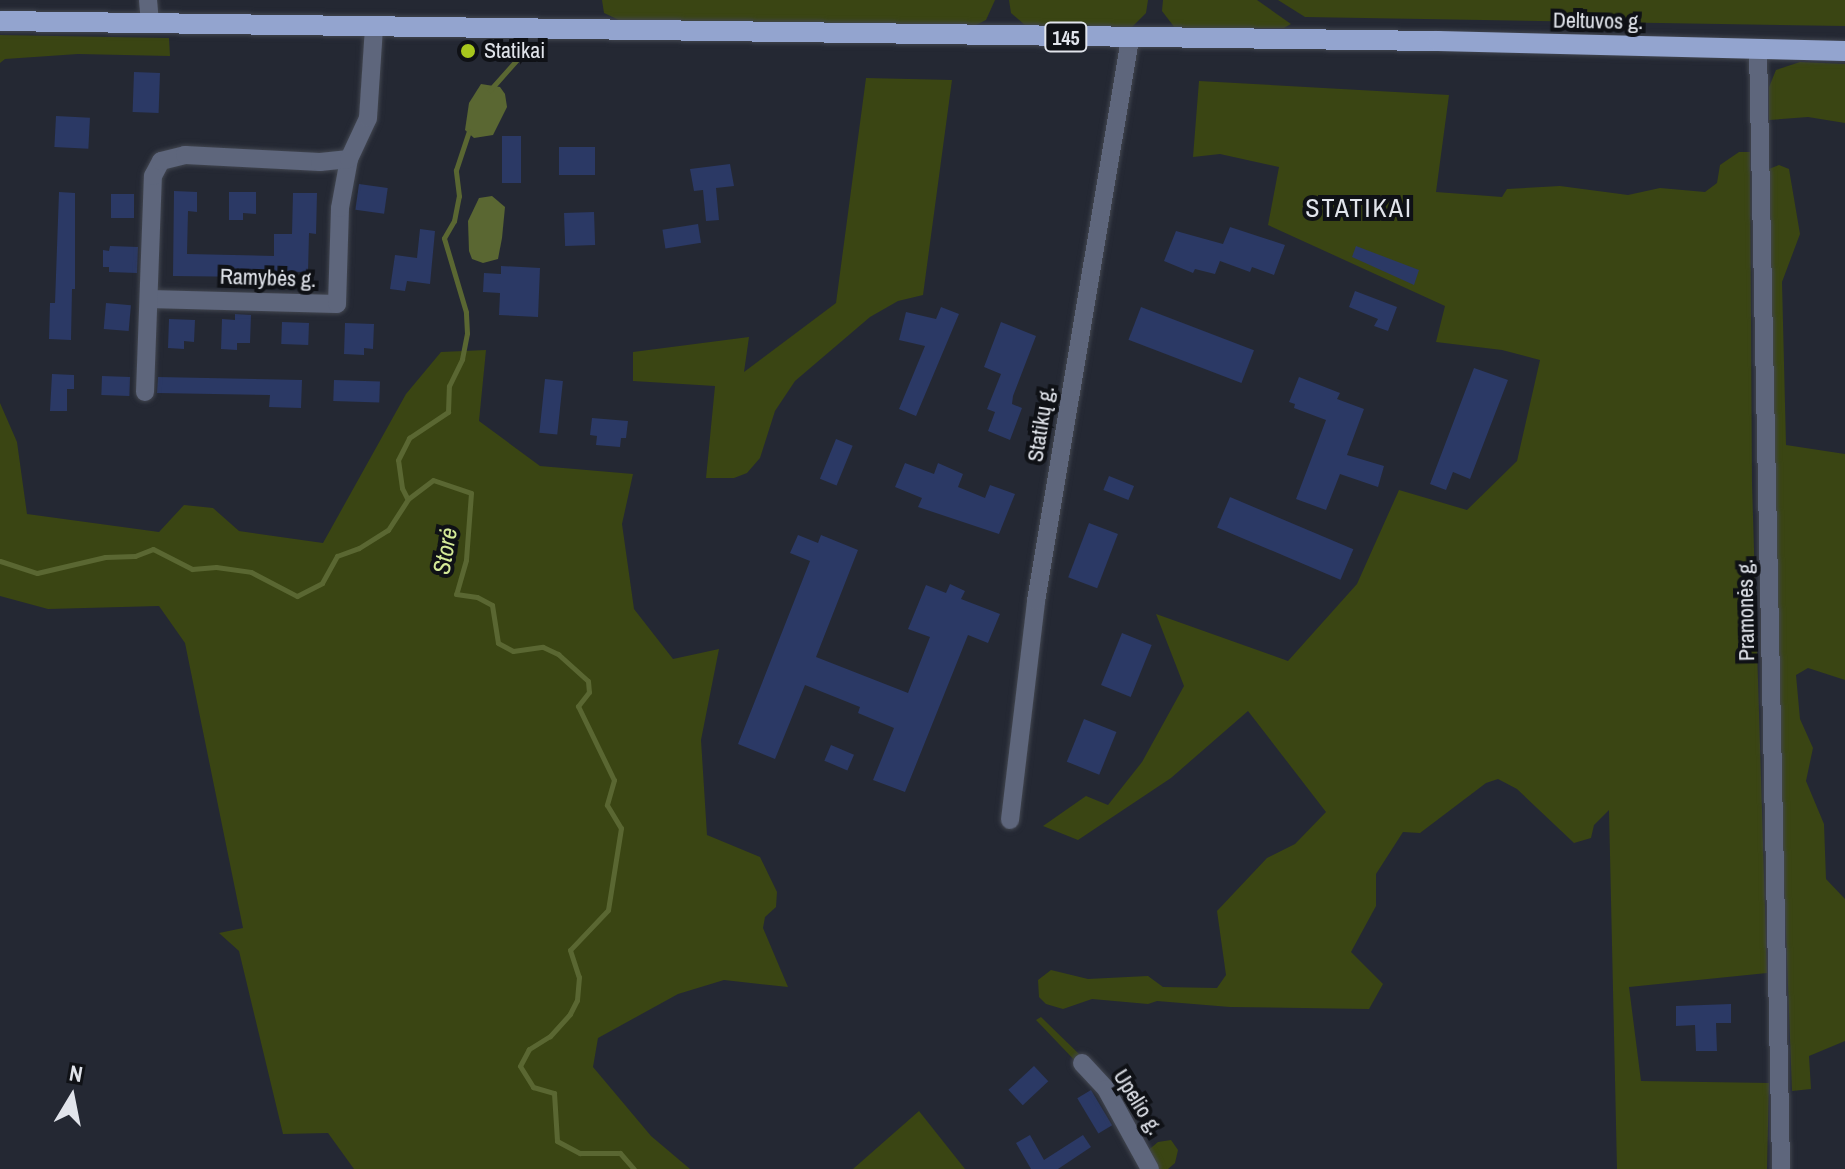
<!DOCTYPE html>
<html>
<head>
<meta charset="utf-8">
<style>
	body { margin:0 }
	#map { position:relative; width:1845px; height:1169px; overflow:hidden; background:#242833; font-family:"Archivo Narrow",sans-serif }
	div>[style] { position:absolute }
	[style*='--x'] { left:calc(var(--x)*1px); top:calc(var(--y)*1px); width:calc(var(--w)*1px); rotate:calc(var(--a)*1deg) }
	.green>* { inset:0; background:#3a4513 }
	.water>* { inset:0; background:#5a6732 }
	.stream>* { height:5px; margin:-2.5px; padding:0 2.5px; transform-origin:2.5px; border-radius:2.5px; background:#5a6732 }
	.building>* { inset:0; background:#2b3965; transform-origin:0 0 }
	.roads { filter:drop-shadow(0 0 2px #424650) drop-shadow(0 0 2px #424650) }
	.street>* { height:18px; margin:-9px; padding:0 9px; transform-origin:9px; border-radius:9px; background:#5e667c }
	.primary>* { height:20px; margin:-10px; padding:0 10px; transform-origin:10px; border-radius:10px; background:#93a4cf }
	.dots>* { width:22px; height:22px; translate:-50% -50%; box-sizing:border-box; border:4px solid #0f1116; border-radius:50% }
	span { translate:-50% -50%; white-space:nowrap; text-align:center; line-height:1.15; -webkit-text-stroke:8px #0f1116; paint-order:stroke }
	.shield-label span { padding:2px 6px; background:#0f1116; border:2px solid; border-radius:6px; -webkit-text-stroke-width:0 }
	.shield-label { font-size:20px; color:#e1e4eb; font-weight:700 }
	.street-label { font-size:22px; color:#e1e4eb }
	.poi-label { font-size:22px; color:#e1e4eb }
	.left { translate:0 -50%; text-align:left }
	.water-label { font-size:24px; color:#d4ea97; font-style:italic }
	.quarter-label { font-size:26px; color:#e1e4eb; letter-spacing:2px }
	.north { position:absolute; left:32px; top:1057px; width:80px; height:80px; -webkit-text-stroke:6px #0f1116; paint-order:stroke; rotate:10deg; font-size:22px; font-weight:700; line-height:32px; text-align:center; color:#e1e4eb }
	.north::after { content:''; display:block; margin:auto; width:28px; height:36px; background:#e1e4eb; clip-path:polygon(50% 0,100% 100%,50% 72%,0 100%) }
</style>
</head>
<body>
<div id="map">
	<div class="green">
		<i style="clip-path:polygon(602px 0,995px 0,986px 20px,976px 25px,621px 21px,604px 13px)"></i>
		<i style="clip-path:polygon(1009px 0,1148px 0,1146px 13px,1132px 27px,1026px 26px,1011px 13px)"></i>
		<i style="clip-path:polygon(1163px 0,1257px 0,1291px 24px,1284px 28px,1175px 28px,1162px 11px)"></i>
		<i style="clip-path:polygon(1278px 0,1845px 0,1845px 26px,1305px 17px)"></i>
		<i style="clip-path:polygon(0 35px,169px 38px,170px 56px,78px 54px,5px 59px,0 63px)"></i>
		<i style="clip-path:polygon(1800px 62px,1845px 64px,1845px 123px,1808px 117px,1769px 120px,1769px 87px,1776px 70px)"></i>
		<i style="clip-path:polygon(866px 78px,952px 80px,923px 295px,898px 301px,870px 317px,795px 381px,775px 411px,760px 458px,747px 473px,734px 478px,706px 478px,715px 386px,633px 381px,633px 352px,749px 337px,744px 372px,836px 303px)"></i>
		<i style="clip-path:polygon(1199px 81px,1449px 95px,1436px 192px,1502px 197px,1507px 189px,1560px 186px,1628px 195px,1660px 188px,1705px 192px,1717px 183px,1720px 165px,1739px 152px,1750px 152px,1752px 484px,1767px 973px,1629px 987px,1641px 1081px,1769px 1083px,1767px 1169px,1617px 1169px,1609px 810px,1594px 825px,1591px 838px,1574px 843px,1517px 789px,1498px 779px,1486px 783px,1420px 833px,1403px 832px,1376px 874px,1376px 906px,1351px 952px,1383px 984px,1369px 1009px,1230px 1007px,1157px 1001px,1148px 1004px,1092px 999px,1063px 1009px,1046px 1004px,1039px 997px,1038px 980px,1051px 970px,1088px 979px,1148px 976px,1163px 987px,1217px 988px,1226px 975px,1217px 911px,1267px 858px,1295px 844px,1326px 812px,1248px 711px,1171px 778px,1078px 840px,1043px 826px,1086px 796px,1108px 805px,1142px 762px,1184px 686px,1156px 614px,1288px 661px,1357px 584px,1399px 490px,1467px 510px,1517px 461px,1540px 360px,1502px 350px,1436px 342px,1445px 306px,1268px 225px,1279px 167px,1220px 154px,1193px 157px)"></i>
		<i style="clip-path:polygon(1779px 165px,1789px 169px,1800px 234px,1782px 282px,1786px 445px,1845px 454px,1845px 680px,1808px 668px,1796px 675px,1800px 719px,1813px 748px,1806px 781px,1824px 824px,1826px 879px,1845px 899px,1845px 1041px,1809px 1056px,1811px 1089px,1792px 1091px,1776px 669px,1770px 271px,1769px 169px)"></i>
		<i style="clip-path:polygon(486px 350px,479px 421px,540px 466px,633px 474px,622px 524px,634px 609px,673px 659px,719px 649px,701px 740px,707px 835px,760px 857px,777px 892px,776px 907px,765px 917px,763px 928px,788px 987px,724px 980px,678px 994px,598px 1038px,593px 1067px,651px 1136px,690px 1169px,354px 1169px,328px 1133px,283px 1134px,239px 951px,219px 933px,243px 928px,185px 643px,159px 606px,48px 609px,0 596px,0 403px,17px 442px,27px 514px,159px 532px,184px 505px,213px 508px,239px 531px,323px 543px,406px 394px,441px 352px)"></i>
		<i style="clip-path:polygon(1041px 1017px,1113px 1087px,1146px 1152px,1158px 1142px,1171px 1140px,1178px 1150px,1175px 1163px,1168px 1169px,1145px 1169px,1103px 1090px,1036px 1020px)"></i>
		<i style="clip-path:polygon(919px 1111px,965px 1169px,853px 1169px)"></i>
	</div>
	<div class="water">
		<i style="clip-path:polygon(481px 84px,500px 87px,505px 94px,507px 107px,493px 135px,474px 138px,465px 130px,469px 103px)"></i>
		<i style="clip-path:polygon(492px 196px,505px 207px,502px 238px,498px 259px,483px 263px,472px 259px,469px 251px,468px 221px,479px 198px)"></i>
	</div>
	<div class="stream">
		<i style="--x:490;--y:90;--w:50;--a:-48.3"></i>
		<i style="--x:407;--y:498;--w:11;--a:-117"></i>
		<i style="--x:402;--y:488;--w:28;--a:-98"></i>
		<i style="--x:398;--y:460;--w:25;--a:-63"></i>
		<i style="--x:409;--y:438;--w:47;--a:-33.7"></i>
		<i style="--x:448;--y:412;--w:26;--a:-88"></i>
		<i style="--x:449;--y:386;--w:30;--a:-64"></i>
		<i style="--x:462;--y:359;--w:26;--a:-79"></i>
		<i style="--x:467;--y:333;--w:21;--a:-93"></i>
		<i style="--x:466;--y:312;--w:77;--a:-106.6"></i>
		<i style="--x:444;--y:238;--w:20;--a:-60"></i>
		<i style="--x:454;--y:221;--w:25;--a:-79"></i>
		<i style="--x:459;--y:196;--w:26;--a:-97"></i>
		<i style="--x:456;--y:170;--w:41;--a:-71.6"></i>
		<i style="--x:0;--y:561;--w:39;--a:18"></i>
		<i style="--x:37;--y:573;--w:70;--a:-13.2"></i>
		<i style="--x:105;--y:557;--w:30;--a:-2"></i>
		<i style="--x:135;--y:556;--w:19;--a:-21"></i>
		<i style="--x:153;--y:549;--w:44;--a:27.1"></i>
		<i style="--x:192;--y:569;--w:24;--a:-5"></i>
		<i style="--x:216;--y:567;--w:35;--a:8"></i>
		<i style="--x:251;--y:572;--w:52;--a:27.6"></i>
		<i style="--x:297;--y:596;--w:28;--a:-27"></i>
		<i style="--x:322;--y:583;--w:31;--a:-61"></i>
		<i style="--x:337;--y:556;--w:23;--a:-20"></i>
		<i style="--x:359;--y:548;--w:34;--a:-32"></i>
		<i style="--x:388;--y:530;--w:37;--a:-57"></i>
		<i style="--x:408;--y:499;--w:31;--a:-37"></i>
		<i style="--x:433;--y:480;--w:40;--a:18.9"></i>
		<i style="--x:471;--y:493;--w:67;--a:94.3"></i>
		<i style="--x:466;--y:560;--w:35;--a:106"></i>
		<i style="--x:456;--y:594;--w:21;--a:8"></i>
		<i style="--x:477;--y:597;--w:17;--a:28"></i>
		<i style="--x:492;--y:605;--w:38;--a:81"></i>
		<i style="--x:498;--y:643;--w:17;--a:28"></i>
		<i style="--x:513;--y:651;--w:30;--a:-8"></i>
		<i style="--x:543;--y:647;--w:17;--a:25"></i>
		<i style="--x:558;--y:654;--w:40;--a:42"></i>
		<i style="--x:588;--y:681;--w:11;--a:85"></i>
		<i style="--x:589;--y:692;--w:18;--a:128"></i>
		<i style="--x:578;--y:706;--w:82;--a:64.1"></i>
		<i style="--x:614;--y:780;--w:26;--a:106"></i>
		<i style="--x:607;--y:805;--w:27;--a:59"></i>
		<i style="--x:621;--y:828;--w:83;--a:99"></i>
		<i style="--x:608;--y:910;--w:55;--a:133.5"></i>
		<i style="--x:570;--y:950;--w:28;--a:72"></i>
		<i style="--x:579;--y:977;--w:23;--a:95"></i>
		<i style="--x:577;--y:1000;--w:16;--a:117"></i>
		<i style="--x:570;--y:1014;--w:30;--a:132"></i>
		<i style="--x:550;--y:1036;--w:25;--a:148"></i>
		<i style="--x:529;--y:1049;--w:19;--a:118"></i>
		<i style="--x:520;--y:1066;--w:25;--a:58"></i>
		<i style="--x:533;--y:1087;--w:22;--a:16"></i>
		<i style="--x:554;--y:1093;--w:48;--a:86.4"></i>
		<i style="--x:557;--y:1141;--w:26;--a:28"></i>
		<i style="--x:580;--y:1153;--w:40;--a:0"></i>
		<i style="--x:620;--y:1153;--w:21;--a:49"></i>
	</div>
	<div class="building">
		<i style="left:134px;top:72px;width:26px;height:40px;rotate:2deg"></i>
		<i style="left:56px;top:116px;width:34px;height:31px;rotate:3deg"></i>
		<i style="left:502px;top:136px;width:19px;height:47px"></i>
		<i style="left:559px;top:147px;width:36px;height:28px"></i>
		<i style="clip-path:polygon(730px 164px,734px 186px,716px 188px,719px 220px,706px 221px,703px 190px,694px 191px,690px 169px)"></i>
		<i style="left:359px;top:184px;width:29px;height:26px;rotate:8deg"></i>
		<i style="clip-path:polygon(174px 191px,197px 192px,197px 212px,188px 211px,187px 254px,274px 256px,274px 234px,292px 234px,293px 193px,317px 193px,316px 234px,309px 233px,308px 272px,257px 271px,257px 277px,173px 276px)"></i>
		<i style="clip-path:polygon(59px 192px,75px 193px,75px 289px,72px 289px,71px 340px,49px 339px,50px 303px,55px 303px)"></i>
		<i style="clip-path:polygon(229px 192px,256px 192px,256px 214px,243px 213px,243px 220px,229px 220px)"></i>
		<i style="left:111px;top:194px;width:23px;height:24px"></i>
		<i style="left:594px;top:212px;width:33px;height:30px;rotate:88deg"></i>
		<i style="left:698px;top:224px;width:19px;height:36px;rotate:81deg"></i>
		<i style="clip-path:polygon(1230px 227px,1285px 245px,1274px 275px,1252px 267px,1250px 272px,1220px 261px,1215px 274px,1195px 269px,1193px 273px,1164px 261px,1176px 231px,1223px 244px)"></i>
		<i style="clip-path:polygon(420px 229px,435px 231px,430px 284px,407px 281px,405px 291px,390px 289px,395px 255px,417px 258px)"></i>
		<i style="clip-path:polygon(110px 246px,138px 247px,137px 273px,109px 272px,109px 267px,103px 267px,103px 250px,109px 251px)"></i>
		<i style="clip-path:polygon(1356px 246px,1419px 270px,1414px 285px,1352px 257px)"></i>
		<i style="clip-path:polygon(501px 266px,540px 268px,538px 317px,499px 315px,500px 293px,483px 292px,484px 273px,501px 274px)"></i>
		<i style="clip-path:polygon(1355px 291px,1397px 307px,1388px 331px,1374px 326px,1378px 319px,1349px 307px)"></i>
		<i style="left:106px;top:303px;width:25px;height:26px;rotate:5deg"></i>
		<i style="clip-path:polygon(941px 307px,959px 314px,916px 416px,899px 409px,925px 346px,899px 340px,906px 312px,936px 319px)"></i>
		<i style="left:1141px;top:307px;width:121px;height:35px;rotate:21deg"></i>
		<i style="clip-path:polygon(235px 314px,251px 315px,250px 343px,237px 343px,237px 350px,221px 349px,222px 319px,235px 320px)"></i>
		<i style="clip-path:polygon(169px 319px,195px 320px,194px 342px,184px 341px,184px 349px,168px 348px)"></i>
		<i style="left:282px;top:322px;width:27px;height:22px;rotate:2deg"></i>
		<i style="clip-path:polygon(1001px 322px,1036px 336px,1013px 396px,1012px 404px,1022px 408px,1010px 440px,988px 431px,995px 412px,987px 409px,1001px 374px,984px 367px)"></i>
		<i style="clip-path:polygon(345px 323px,374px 324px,373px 349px,364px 348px,364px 355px,344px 354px)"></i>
		<i style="clip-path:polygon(1474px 368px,1508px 380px,1470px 479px,1453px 472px,1446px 490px,1430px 484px)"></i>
		<i style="clip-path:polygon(52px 374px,74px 375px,74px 389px,67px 389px,67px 411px,50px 411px)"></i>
		<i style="left:102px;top:376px;width:28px;height:19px;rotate:2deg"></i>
		<i style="clip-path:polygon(158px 377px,302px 380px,301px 408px,269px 407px,270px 395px,157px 393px)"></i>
		<i style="clip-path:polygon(1299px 377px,1340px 393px,1337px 399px,1364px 409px,1347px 455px,1384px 466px,1378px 487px,1340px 474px,1326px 510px,1296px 499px,1326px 420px,1294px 408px,1295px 404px,1289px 402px)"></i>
		<i style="left:545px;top:379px;width:18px;height:54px;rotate:6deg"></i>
		<i style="left:334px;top:380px;width:46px;height:21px;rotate:2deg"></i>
		<i style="clip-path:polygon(592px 418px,628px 421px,626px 438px,621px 438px,620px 447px,596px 445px,597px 436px,590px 435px)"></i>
		<i style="left:836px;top:439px;width:18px;height:43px;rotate:22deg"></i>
		<i style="clip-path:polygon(905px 463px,934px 474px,938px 463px,963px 474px,958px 487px,985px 498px,990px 485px,1015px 494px,999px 534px,918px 507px,922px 498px,895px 487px)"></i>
		<i style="left:1109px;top:476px;width:27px;height:15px;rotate:22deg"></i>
		<i style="left:1230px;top:497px;width:134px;height:33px;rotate:23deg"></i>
		<i style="left:1089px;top:523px;width:31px;height:58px;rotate:21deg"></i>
		<i style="clip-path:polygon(798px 535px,818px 543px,821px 535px,858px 550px,816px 657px,908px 693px,930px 637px,908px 629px,926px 585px,946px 593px,950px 584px,965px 591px,961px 599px,1000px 614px,988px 643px,968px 635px,905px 792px,873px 780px,894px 728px,858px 713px,860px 707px,805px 685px,775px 759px,738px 744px,810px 561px,790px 553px)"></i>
		<i style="left:1122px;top:633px;width:32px;height:56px;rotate:22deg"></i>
		<i style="left:1084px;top:719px;width:35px;height:46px;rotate:22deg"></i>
		<i style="left:831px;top:745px;width:25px;height:17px;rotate:23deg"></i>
		<i style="clip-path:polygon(1731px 1004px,1731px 1023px,1716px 1023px,1717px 1051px,1696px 1051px,1695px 1025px,1676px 1026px,1676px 1006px)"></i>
		<i style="left:1034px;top:1066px;width:21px;height:35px;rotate:47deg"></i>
		<i style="left:1091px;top:1090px;width:41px;height:16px;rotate:59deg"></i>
		<i style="clip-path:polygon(1030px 1135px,1044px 1160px,1083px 1135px,1091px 1147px,1058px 1169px,1031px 1169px,1016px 1143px)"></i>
	</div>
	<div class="roads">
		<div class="street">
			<i style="--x:148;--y:0;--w:23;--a:85"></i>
			<i style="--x:1758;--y:49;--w:1120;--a:88.82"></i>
			<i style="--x:149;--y:299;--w:188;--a:1.5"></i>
			<i style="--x:337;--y:304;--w:96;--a:-88.2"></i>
			<i style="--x:340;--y:208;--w:50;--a:-79.6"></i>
			<i style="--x:145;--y:392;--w:216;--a:-87.9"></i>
			<i style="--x:153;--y:176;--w:17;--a:-62"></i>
			<i style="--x:161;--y:161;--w:25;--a:-14"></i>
			<i style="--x:185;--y:155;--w:135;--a:3"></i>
			<i style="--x:320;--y:162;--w:29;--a:-6"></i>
			<i style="--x:349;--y:159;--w:45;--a:-65.1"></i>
			<i style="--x:368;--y:118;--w:91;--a:-86.2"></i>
			<i style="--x:1010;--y:820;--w:221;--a:-83.2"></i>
			<i style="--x:1036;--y:601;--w:570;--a:-80.5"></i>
			<i style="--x:1082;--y:1063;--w:35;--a:47"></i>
			<i style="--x:1106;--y:1089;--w:91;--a:61.2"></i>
		</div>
		<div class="primary">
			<i style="--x:0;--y:21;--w:1438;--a:0.8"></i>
			<i style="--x:1438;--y:41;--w:407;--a:1.4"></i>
		</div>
	</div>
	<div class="dots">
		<i style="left:468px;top:51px;background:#a8c71d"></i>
	</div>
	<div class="shield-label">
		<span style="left:1066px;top:37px">145</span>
	</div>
	<div class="street-label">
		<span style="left:1598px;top:21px;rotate:1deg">Deltuvos g.</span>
		<span style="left:268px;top:278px;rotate:2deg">Ramybės g.</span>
		<span style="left:1041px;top:424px;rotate:-81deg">Statikų g.</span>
		<span style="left:1746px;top:610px;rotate:-91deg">Pramonės g.</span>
		<span style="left:1138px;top:1102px;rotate:58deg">Upelio g.</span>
	</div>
	<div class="poi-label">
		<span class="left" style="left:484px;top:51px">Statikai</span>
	</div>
	<div class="water-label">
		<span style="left:445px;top:551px;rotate:-80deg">Storė</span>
	</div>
	<div class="quarter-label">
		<span style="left:1359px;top:208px">STATIKAI</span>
	</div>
	<div class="north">N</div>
</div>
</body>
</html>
